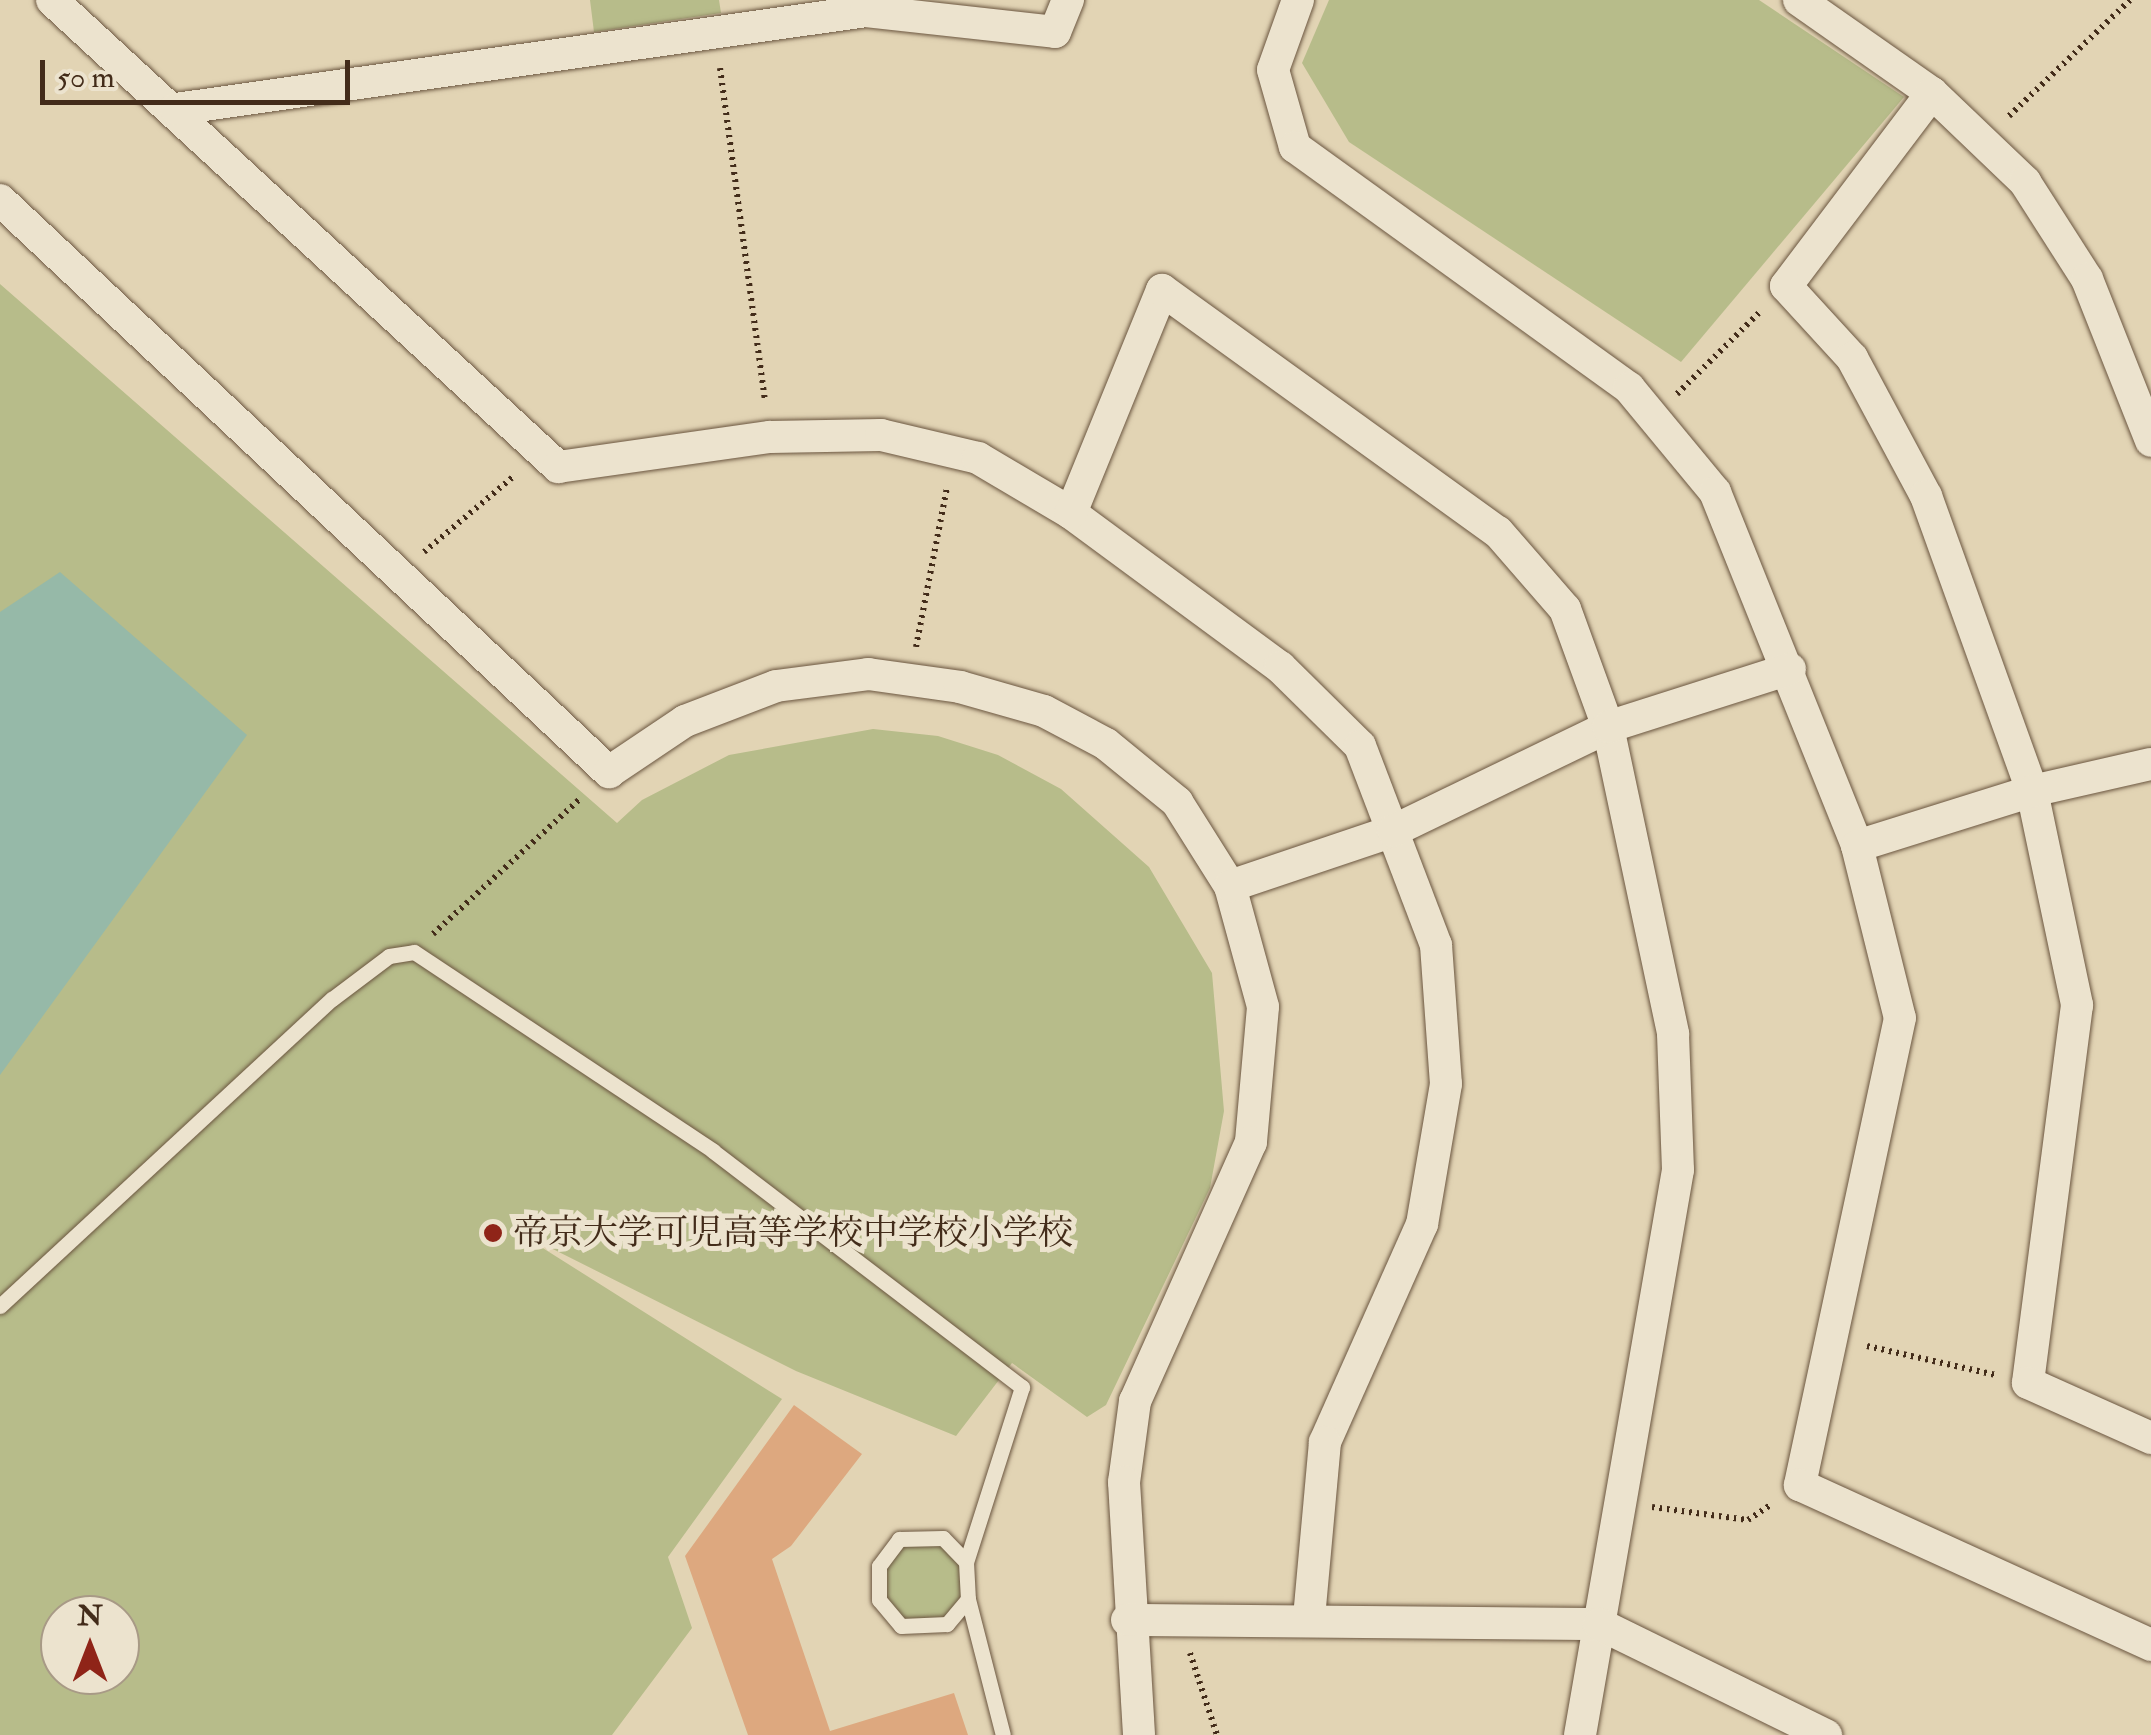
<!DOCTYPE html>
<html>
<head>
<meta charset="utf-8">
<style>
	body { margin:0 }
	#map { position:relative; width:2151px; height:1735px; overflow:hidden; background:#e2d4b4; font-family:"IM FELL Double Pica","Noto Serif JP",serif }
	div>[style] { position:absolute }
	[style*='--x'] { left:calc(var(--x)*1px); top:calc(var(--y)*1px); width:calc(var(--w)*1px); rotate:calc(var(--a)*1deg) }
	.green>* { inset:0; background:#b7bc8a }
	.round { border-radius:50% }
	.water>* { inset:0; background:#96b9a8 }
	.building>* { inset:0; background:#dda87f }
	.path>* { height:6px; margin-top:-3px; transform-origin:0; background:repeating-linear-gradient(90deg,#432c1a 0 2.5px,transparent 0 7.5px) }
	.roads { filter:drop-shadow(0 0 2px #6b5640) drop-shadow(0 0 2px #6b5640) }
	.service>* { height:15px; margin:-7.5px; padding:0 7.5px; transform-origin:7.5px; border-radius:7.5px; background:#ece3ce }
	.minor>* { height:32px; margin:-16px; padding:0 16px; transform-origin:16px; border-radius:16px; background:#ece3ce }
	.dots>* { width:28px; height:28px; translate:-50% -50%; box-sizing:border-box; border:5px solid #ece3ce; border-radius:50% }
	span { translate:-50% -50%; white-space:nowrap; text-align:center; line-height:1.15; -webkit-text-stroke:10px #ece3ce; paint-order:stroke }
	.poi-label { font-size:35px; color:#432c1a }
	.left { translate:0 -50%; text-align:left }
	.north { position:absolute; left:40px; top:1595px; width:100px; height:100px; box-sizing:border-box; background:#ece3ce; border:2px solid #a89a86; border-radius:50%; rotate:0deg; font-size:28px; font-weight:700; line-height:40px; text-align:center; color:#432c1a }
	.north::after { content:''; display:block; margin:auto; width:35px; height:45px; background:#8f2418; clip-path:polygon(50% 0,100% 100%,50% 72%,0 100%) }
	.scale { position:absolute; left:40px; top:60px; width:310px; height:45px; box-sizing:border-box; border:5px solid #432c1a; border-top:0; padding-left:12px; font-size:30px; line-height:35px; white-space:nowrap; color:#432c1a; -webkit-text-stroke:8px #ece3ce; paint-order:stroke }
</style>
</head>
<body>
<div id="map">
	<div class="green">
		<i style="clip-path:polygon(590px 0,719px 0,721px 13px,594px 32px)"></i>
		<i style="clip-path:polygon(1329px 0,1759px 0,1904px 97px,1681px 362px,1349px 142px,1302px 63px)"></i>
		<i style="clip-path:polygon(evenodd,0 284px,617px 823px,642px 800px,729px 755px,873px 729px,938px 736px,998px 755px,1061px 789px,1149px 867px,1212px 973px,1224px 1111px,1210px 1188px,1106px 1405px,1087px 1417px,1012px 1363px,956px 1436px,796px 1371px,511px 1228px,782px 1399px,668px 1557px,692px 1628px,612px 1735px,0 1735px,0 284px,60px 1615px,120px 1615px,120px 1675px,60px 1675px,60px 1615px)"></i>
		<i class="round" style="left:878px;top:1537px;width:90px;height:90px"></i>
	</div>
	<div class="water">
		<i style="clip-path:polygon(60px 572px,247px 735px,0 1075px,0 612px)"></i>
	</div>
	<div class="building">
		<i style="clip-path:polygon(794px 1405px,862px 1454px,791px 1546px,772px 1559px,830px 1731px,954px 1693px,968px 1735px,748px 1735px,685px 1556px)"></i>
	</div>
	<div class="path">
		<i style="--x:720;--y:68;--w:337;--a:82.3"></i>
		<i style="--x:2009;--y:116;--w:168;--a:-43.8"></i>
		<i style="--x:1677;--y:394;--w:117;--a:-44.7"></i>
		<i style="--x:424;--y:552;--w:118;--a:-40.2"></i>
		<i style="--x:916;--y:647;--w:163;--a:-79"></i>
		<i style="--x:433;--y:934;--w:202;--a:-42.6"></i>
		<i style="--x:1867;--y:1346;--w:132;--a:12.7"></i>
		<i style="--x:1652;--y:1507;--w:97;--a:7.7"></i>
		<i style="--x:1748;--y:1520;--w:27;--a:-34"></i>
		<i style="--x:1190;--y:1653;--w:86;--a:71.8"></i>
	</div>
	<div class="roads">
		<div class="service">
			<i style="--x:0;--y:1306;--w:452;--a:-42.8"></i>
			<i style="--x:332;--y:999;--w:71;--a:-37"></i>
			<i style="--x:389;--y:956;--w:25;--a:-9"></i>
			<i style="--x:414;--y:952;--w:359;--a:33.6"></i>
			<i style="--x:713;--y:1151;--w:389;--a:37.4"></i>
			<i style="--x:1022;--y:1387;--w:184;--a:107.7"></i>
			<i style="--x:966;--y:1562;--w:37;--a:87"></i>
			<i style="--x:968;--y:1599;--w:33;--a:130"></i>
			<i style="--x:947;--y:1624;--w:46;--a:177.5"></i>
			<i style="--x:901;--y:1626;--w:34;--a:-130"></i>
			<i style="--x:879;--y:1600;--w:34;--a:-90"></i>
			<i style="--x:879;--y:1566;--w:34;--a:-53"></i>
			<i style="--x:899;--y:1539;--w:44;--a:-1.3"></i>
			<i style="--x:943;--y:1538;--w:33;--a:46"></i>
			<i style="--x:968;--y:1599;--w:140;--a:75.6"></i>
		</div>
		<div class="minor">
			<i style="--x:52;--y:0;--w:689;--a:42.7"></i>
			<i style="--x:558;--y:467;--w:214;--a:-8.1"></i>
			<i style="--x:770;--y:437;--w:111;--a:-1"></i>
			<i style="--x:881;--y:435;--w:100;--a:13.3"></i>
			<i style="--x:978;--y:458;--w:108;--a:30.6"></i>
			<i style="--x:1071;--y:513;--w:260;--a:36.4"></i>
			<i style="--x:1280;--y:667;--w:112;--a:44.6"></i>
			<i style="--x:1360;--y:746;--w:213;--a:69.1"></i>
			<i style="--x:1436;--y:945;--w:139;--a:85.9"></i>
			<i style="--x:1446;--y:1084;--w:142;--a:99.7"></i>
			<i style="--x:1422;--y:1224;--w:239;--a:114"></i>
			<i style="--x:1325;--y:1442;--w:176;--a:95.2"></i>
			<i style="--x:1298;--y:0;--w:74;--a:109.7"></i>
			<i style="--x:1273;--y:70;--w:80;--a:74.1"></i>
			<i style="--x:1295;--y:147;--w:412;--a:35.8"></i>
			<i style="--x:1629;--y:388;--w:135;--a:50.4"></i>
			<i style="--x:1715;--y:492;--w:381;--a:68.1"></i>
			<i style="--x:1857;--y:846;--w:177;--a:76"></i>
			<i style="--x:1900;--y:1018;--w:478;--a:102.1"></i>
			<i style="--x:1800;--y:1485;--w:386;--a:24.5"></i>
			<i style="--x:1799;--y:0;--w:162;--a:35"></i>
			<i style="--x:1932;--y:93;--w:129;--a:43.7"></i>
			<i style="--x:2025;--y:182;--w:115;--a:57.4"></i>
			<i style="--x:2087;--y:279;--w:174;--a:68.4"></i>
			<i style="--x:1932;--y:93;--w:242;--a:127.1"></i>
			<i style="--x:1786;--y:286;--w:98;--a:47.5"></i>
			<i style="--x:1852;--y:358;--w:157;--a:61.8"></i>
			<i style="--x:1926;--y:496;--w:313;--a:70.2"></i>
			<i style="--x:2032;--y:791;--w:219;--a:78.1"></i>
			<i style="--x:2077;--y:1005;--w:381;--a:97.4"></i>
			<i style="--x:2028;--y:1383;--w:135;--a:24.1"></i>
			<i style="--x:176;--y:109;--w:697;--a:-8.08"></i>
			<i style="--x:866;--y:11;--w:190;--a:6.3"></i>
			<i style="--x:1055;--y:32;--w:35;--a:-68"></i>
			<i style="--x:0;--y:200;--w:836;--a:43.21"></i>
			<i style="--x:609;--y:772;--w:92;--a:-33.9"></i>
			<i style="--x:685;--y:721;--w:97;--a:-21"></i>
			<i style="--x:776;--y:686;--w:93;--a:-7.4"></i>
			<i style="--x:868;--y:674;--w:93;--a:8"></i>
			<i style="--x:960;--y:687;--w:87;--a:15.9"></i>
			<i style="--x:1044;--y:711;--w:70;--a:28"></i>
			<i style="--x:1106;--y:744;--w:92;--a:39.2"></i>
			<i style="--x:1177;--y:802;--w:99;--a:57.8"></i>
			<i style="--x:1230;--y:886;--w:125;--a:74.7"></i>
			<i style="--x:1263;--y:1007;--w:136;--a:95.1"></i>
			<i style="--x:1251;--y:1142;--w:284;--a:114.1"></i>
			<i style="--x:1135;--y:1401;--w:82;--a:97.7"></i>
			<i style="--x:1124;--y:1482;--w:253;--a:86.6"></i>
			<i style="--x:1071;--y:513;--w:241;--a:-67.8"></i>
			<i style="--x:1162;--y:290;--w:414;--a:35.8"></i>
			<i style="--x:1498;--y:532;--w:102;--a:49"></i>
			<i style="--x:1565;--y:609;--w:126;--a:70"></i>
			<i style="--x:1608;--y:727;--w:314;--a:78"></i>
			<i style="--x:1673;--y:1034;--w:136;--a:87.9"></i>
			<i style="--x:1678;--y:1170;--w:573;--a:99.84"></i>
			<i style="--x:1857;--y:846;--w:183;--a:-17.4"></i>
			<i style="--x:2032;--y:791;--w:122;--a:-12.8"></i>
			<i style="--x:1230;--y:886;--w:172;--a:-18.6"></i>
			<i style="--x:1393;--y:831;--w:239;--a:-25.8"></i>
			<i style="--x:1608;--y:727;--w:191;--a:-17.7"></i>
			<i style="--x:1127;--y:1620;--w:472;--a:0.5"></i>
			<i style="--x:1599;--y:1624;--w:253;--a:26.1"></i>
		</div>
	</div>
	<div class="dots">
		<i style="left:493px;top:1233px;background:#8f2418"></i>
	</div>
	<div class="poi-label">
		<span class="left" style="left:513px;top:1233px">帝京大学可児高等学校中学校小学校</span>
	</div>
	<div class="north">N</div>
	<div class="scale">50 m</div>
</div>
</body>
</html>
